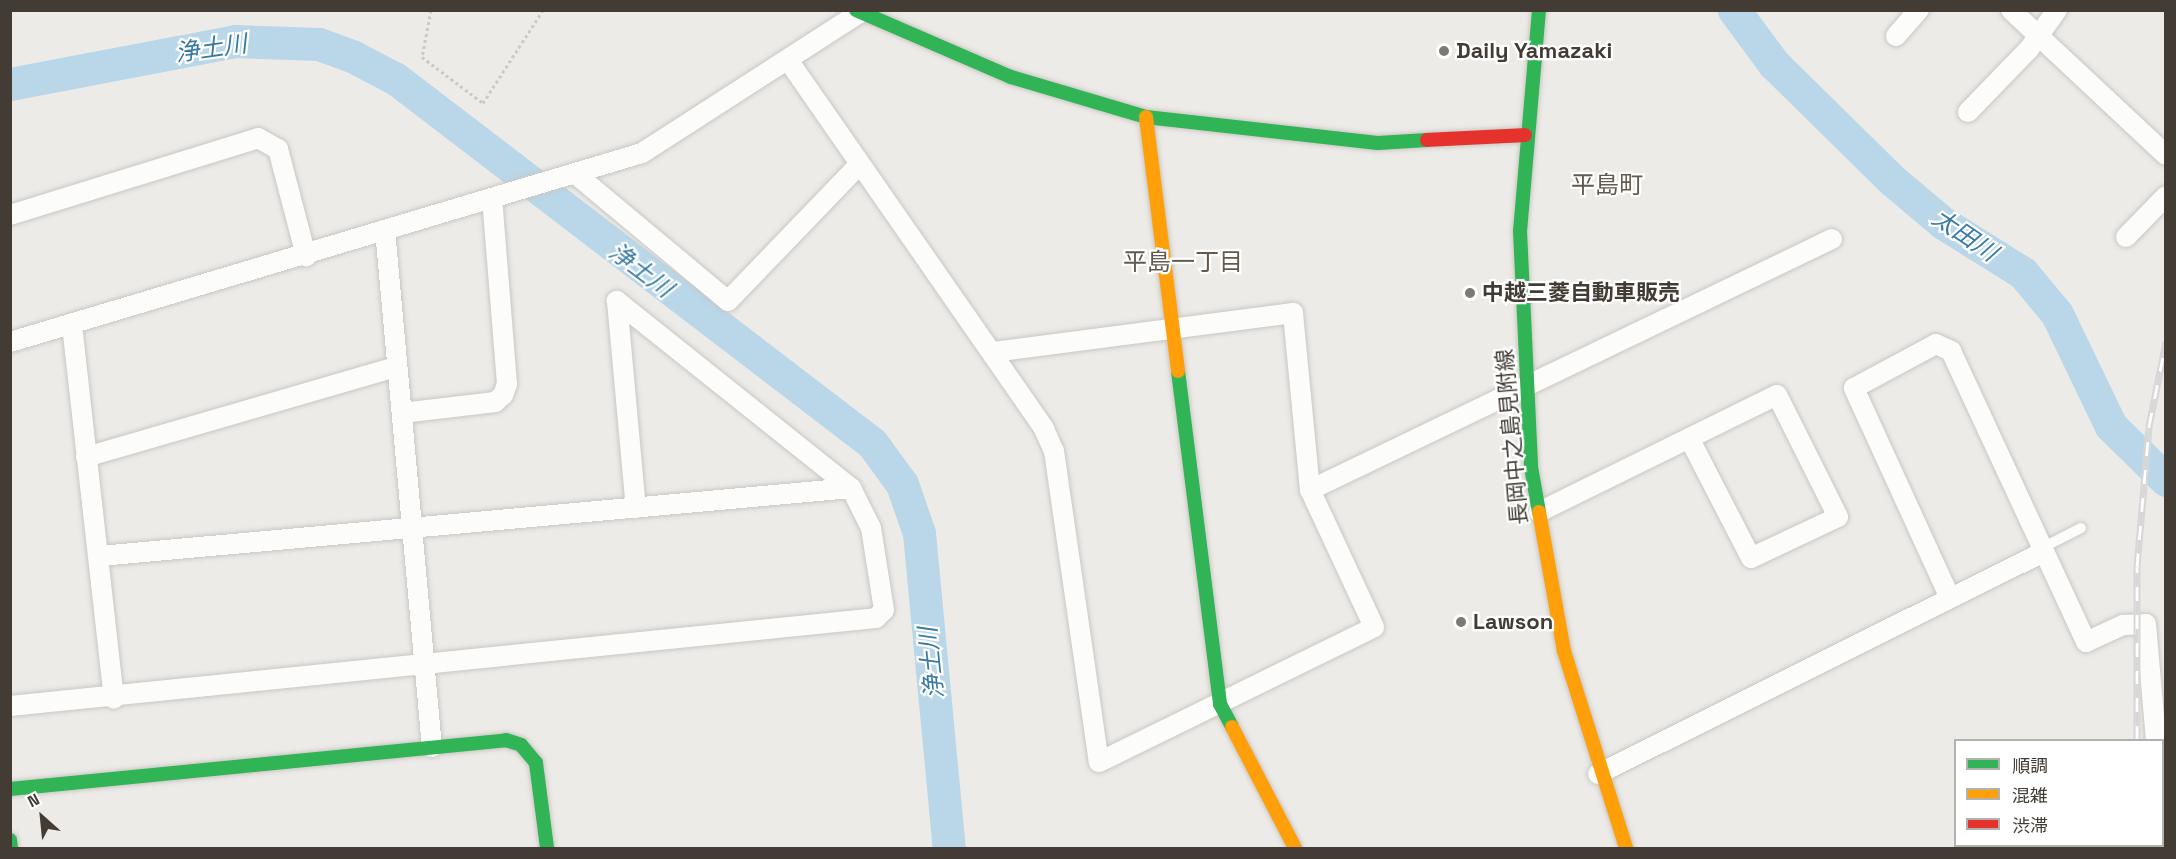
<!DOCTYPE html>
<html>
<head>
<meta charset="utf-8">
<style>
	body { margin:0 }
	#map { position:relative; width:2176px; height:859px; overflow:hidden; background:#edebe7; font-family:"Space Grotesk","Noto Sans JP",sans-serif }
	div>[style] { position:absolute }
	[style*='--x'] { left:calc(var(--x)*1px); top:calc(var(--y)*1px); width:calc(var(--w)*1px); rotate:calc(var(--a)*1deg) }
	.river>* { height:33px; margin:-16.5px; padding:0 16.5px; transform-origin:16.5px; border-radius:16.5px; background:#b9d7e9 }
	.path>* { height:3px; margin-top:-1.5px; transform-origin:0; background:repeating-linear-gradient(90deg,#cbcac6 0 3px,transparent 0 6px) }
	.roads { filter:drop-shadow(0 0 2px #c9c7c3) drop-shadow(0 0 2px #c9c7c3) }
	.lane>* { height:10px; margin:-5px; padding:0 5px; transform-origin:5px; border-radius:5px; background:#fcfcfb }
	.street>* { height:20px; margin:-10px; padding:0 10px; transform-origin:10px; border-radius:10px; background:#fcfcfb }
	.fast>* { height:14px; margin:-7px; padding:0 7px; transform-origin:7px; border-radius:7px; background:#30b455 }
	.slow>* { height:14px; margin:-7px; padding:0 7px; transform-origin:7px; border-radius:7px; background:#ff9f0a }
	.jam>* { height:14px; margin:-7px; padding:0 7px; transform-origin:7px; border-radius:7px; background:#e5322d }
	.rail>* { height:7px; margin-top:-3.5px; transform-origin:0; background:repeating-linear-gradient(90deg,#fff 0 14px,#d8d7d7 0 28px); box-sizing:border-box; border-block:2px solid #d8d7d7 }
	.dots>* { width:16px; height:16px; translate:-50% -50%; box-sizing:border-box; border:3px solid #fff; border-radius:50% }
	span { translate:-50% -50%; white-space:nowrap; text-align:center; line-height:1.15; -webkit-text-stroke:4.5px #fff; paint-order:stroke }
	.poi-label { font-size:22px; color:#423c34; font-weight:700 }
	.left { translate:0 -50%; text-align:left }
	.street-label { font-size:22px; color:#423c34 }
	.water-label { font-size:24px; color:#367aa5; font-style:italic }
	.neighbourhood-label { font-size:24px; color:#645a4c }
	.frame { position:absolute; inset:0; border:12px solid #423c34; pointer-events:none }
	.legend { position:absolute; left:1954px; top:739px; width:210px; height:108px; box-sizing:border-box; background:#fff; border:2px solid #b3b1ae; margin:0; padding:8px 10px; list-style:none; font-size:18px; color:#423c34 }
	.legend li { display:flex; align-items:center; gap:12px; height:30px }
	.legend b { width:30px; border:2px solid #b3b1ae }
	.north { position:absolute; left:12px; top:787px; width:60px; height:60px; -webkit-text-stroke:4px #fff; paint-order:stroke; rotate:333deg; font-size:16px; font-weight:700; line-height:24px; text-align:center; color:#423c34 }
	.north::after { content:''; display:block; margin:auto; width:21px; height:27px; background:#423c34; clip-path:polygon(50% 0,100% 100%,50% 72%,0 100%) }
</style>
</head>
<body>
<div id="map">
	<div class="river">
		<i style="--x:1734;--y:10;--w:67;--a:53.5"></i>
		<i style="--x:1774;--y:64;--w:165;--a:44.5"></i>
		<i style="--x:1892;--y:180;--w:67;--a:40.1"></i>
		<i style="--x:1943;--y:223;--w:94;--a:32"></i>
		<i style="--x:2023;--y:273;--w:53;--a:50.3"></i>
		<i style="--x:2057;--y:314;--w:124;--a:64.3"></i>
		<i style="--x:2111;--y:426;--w:77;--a:44.5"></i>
		<i style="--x:10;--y:84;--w:229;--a:-10.8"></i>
		<i style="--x:235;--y:41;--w:84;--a:2"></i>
		<i style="--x:319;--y:44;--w:37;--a:20"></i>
		<i style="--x:354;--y:57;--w:47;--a:27.6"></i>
		<i style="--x:396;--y:79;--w:599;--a:37.41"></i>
		<i style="--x:872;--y:443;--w:51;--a:53.8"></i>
		<i style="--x:902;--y:484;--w:52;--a:70.9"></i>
		<i style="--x:919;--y:533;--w:316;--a:84.6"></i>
	</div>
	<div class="path">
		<i style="--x:431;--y:10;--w:48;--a:100.8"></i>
		<i style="--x:422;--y:57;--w:76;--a:37"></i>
		<i style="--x:483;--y:103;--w:111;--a:-57.2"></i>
	</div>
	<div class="roads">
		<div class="lane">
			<i style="--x:2040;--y:549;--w:46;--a:-27.1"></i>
		</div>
		<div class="street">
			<i style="--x:2011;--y:10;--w:212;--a:43.1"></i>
			<i style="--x:1896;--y:36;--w:35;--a:-49"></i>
			<i style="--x:788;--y:60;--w:449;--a:55.2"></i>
			<i style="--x:1044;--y:429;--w:24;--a:66"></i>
			<i style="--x:1054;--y:451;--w:314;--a:81.8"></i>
			<i style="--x:1099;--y:762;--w:306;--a:-26.1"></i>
			<i style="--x:1374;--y:627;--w:151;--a:-115"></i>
			<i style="--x:1310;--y:490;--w:178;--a:-95.5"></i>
			<i style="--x:1293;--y:313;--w:303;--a:172.6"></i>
			<i style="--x:1968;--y:112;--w:88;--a:-45.9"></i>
			<i style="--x:2029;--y:49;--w:48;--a:-54.3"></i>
			<i style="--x:578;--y:176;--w:195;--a:39.8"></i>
			<i style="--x:728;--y:301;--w:186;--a:-46.1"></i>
			<i style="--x:10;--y:215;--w:260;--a:-17.2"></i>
			<i style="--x:258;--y:138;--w:23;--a:29"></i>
			<i style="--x:278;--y:149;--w:111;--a:75.3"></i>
			<i style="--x:385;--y:230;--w:519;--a:84.81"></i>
			<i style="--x:2126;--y:237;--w:57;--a:-45.7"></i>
			<i style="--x:72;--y:325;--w:376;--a:83.6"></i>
			<i style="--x:10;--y:342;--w:660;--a:-16.65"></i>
			<i style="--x:642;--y:153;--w:264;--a:-32.8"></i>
			<i style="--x:402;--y:413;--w:94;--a:-6.7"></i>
			<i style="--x:495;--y:402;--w:11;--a:-41"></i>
			<i style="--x:503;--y:395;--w:12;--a:-70"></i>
			<i style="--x:507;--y:384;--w:186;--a:-94.6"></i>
			<i style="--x:86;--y:457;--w:323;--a:-16.2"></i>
			<i style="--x:1310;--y:490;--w:579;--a:-25.68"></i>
			<i style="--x:1539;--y:512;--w:265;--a:-26.2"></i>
			<i style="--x:1777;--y:395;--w:136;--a:63.4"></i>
			<i style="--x:1838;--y:517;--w:96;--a:154.8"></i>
			<i style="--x:1751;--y:558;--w:135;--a:-117.3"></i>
			<i style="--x:100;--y:556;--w:754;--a:-5.17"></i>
			<i style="--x:1950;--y:598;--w:231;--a:-114.6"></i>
			<i style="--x:1854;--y:388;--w:93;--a:-28.2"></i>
			<i style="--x:1936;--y:344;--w:17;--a:25"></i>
			<i style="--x:1951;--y:351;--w:321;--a:65.1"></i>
			<i style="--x:2086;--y:642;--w:41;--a:-24.7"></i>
			<i style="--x:2123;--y:625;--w:23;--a:-2"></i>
			<i style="--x:2146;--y:624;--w:116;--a:85.1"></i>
			<i style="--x:10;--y:706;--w:870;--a:-5.8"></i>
			<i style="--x:876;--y:618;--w:11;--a:-45"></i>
			<i style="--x:884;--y:610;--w:83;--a:-99"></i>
			<i style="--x:871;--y:528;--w:45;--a:-116.6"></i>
			<i style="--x:851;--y:488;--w:300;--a:-141.4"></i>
			<i style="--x:617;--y:301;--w:208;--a:84.8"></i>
			<i style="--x:1598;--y:774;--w:495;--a:-26.5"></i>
			<i style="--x:2162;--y:831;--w:17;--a:80"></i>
			<i style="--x:2069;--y:846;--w:2;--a:63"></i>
		</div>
		<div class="fast">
			<i style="--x:856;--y:10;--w:169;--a:23.4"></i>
			<i style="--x:1011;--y:77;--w:141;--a:16.5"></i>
			<i style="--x:1146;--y:117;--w:233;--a:6.4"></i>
			<i style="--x:1378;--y:143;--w:49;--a:-3.5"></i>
			<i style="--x:1539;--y:10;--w:222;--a:94.9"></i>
			<i style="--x:1520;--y:231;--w:236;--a:87.3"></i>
			<i style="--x:1531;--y:467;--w:46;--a:79.9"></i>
			<i style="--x:1178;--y:371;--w:336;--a:82.8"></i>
			<i style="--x:1220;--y:704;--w:26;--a:62"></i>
			<i style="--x:10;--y:789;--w:498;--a:-5.6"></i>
			<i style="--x:506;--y:740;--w:16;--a:18"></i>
			<i style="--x:521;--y:745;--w:23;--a:50"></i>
			<i style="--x:536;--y:763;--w:86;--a:82.6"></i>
			<i style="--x:10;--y:840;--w:8;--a:83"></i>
		</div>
		<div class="slow">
			<i style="--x:1146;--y:117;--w:256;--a:82.8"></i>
			<i style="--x:1539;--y:512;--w:141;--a:79.8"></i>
			<i style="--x:1564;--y:651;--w:207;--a:72.5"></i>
			<i style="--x:1232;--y:727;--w:136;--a:62.5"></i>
		</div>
		<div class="jam">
			<i style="--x:1427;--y:140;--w:98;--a:-2.9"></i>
		</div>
	</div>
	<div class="rail">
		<i style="--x:2137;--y:740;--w:173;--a:-90"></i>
		<i style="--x:2137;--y:567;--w:142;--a:-85.1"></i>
		<i style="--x:2149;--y:426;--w:86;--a:-78.6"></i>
		<i style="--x:2144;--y:846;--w:2;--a:90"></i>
	</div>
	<div class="dots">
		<i style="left:1444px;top:51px;background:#7e7973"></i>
		<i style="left:1470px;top:293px;background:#7e7973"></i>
		<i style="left:1461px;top:622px;background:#7e7973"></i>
	</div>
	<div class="poi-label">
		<span class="left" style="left:1456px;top:51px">Daily Yamazaki</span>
		<span class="left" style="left:1482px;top:293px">中越三菱自動車販売</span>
		<span class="left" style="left:1473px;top:622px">Lawson</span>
	</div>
	<div class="street-label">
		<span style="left:1512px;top:437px;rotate:-95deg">長岡中之島見附線</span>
	</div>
	<div class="water-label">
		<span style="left:211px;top:48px;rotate:-8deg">浄土川</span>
		<span style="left:1965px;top:235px;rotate:34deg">太田川</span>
		<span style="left:641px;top:270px;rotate:37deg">浄土川</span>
		<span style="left:931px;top:663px;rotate:-96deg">浄土川</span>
	</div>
	<div class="neighbourhood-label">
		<span style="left:1607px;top:185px">平島町</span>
		<span style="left:1183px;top:262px">平島一丁目</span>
	</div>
	<div class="frame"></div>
	<ul class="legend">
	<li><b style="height:8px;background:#30b455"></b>順調</li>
	<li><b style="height:8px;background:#ff9f0a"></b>混雑</li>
	<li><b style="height:8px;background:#e5322d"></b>渋滞</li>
	</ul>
	<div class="north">N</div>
</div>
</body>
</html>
